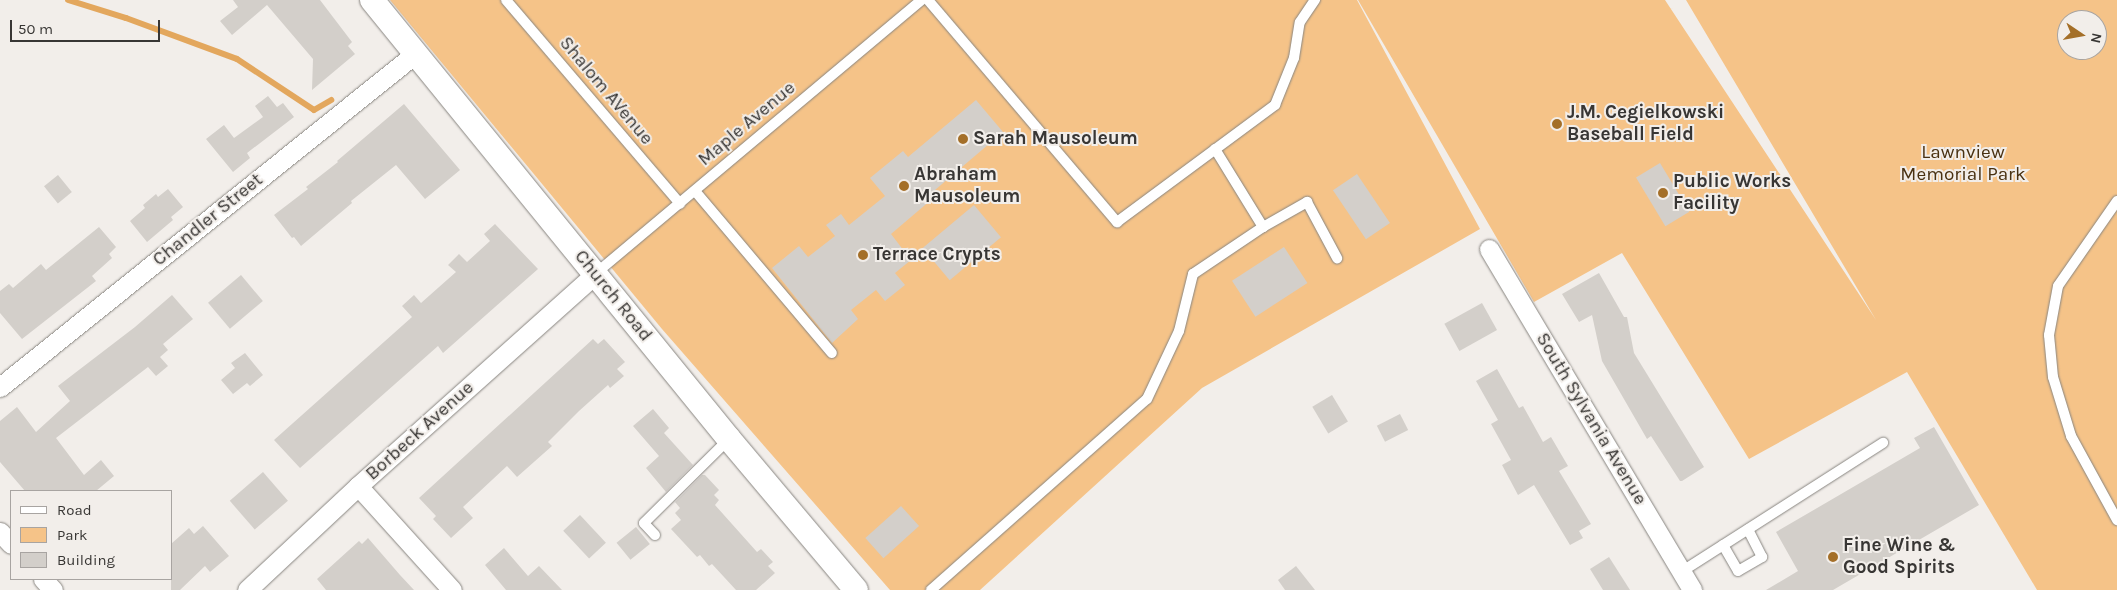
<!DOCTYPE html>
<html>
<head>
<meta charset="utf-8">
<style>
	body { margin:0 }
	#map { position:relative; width:2117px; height:590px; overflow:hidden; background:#f2eeea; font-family:Karla,sans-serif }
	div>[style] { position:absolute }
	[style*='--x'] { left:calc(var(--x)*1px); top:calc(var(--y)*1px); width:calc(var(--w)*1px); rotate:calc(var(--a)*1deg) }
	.green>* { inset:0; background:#f5c388 }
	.stream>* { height:6px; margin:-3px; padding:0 3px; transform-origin:3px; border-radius:3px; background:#e3a75d }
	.building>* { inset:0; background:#d3cfca; transform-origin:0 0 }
	.roads { filter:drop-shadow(0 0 1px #888580) drop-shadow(0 0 1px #888580) }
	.service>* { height:10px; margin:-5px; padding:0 5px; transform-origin:5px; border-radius:5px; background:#fff }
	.minor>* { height:19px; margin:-9.5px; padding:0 9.5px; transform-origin:9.5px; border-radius:9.5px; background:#fff }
	.tertiary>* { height:24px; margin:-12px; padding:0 12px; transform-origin:12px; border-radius:12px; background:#fff }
	.dots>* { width:14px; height:14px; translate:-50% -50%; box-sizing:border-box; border:2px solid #f2eeea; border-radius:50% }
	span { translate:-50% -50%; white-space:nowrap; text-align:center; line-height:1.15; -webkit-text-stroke:4px #f2eeea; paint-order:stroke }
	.street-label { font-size:19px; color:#383634 }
	.poi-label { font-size:19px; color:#383634; font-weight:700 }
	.left { translate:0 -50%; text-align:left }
	.park-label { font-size:19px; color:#493111 }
	.legend { position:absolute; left:10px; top:490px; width:162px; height:90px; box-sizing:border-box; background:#f2eeea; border:1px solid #a8a4a1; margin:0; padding:6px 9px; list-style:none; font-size:15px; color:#383634 }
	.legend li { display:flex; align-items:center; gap:10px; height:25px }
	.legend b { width:25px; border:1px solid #a8a4a1 }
	.north { position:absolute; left:2057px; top:10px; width:50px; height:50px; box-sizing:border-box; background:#f2eeea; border:1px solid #a8a4a1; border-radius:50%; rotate:102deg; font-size:14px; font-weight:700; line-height:20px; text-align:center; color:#383634 }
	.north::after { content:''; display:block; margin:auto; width:18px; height:22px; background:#a46f28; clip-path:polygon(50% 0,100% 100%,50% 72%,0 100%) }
	.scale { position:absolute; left:10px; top:20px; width:150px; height:22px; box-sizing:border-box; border:2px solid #383634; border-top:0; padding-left:6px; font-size:15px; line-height:18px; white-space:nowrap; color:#383634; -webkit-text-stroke:4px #f2eeea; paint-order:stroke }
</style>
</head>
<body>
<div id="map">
	<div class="green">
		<i style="clip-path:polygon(390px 0,1357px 0,1480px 229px,1202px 388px,980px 590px,890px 590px,662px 329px)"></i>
		<i style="clip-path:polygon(evenodd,1358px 0,1665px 0,1876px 320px,1686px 0,2117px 0,2117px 590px,2037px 590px,1907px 372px,1749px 459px,1622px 253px,1534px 302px,1358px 0,2067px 20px,2097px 20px,2097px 50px,2067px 50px,2067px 20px)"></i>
	</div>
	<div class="stream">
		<i style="--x:68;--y:0;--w:61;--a:17.2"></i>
		<i style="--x:126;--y:18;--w:118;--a:20.3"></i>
		<i style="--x:237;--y:59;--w:92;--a:33.5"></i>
		<i style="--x:314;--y:110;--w:20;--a:-30"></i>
	</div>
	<div class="building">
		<i style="clip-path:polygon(233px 0,320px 0,352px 42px,348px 46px,355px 54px,312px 90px,313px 59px,267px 5px,232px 35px,220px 21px,238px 7px)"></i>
		<i style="clip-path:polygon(268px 96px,277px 107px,283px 103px,294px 117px,247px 153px,250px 158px,233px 172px,206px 139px,224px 125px,234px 138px,263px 117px,255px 106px)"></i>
		<i style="clip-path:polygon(976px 100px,1003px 132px,935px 190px,938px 194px,891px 234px,911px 260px,895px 273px,905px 285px,885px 301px,876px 290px,851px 310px,858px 319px,832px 343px,772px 268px,799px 246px,808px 257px,835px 236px,826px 225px,841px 214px,849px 225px,885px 196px,870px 178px,903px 151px,908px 157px)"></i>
		<i style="clip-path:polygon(404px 104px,460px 170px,425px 199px,396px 165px,351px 201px,352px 203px,301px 246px,294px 237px,292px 238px,274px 215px,308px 189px,306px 187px,338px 162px,337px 161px)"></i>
		<i style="left:1660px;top:163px;width:57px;height:28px;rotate:59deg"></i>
		<i style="left:1357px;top:174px;width:59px;height:29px;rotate:56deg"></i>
		<i style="left:58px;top:175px;width:22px;height:18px;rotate:51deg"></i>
		<i style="clip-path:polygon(168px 189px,183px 207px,171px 217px,173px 220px,147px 242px,130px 221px,145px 208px,143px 205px,156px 194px,158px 197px)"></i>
		<i style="left:974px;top:205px;width:42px;height:67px;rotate:50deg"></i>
		<i style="clip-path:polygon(495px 224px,538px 269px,443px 353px,438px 346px,300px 468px,274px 440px,412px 317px,402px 306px,414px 295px,421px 303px,456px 272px,448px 265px,459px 254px,467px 262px,490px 241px,484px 234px)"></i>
		<i style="clip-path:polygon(99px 227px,116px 247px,109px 254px,112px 258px,92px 276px,96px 281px,22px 339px,0 313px,0 291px,9px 284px,13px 288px,41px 264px,46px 270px)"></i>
		<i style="left:1284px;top:247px;width:43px;height:62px;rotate:57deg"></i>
		<i style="clip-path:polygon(1599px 273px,1624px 317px,1627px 317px,1634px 353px,1704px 467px,1682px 481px,1680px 481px,1651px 436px,1647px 439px,1602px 361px,1592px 315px,1579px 322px,1562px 294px)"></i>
		<i style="left:241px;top:275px;width:34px;height:43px;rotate:50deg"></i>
		<i style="clip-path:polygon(172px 295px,193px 319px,163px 344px,168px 350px,160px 357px,168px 366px,156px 376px,148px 367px,56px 438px,84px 475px,101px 460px,114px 476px,96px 491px,25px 491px,0 462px,0 421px,17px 407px,36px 432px,70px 401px,58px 386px,135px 327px)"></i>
		<i style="left:1482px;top:303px;width:31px;height:43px;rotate:61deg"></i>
		<i style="clip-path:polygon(593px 339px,598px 344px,604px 339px,625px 362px,617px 369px,624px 376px,610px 388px,608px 385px,579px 411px,548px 442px,552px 446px,517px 477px,507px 466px,463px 507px,473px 518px,451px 538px,433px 519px,436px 516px,419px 498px)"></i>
		<i style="clip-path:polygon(245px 353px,263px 375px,250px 386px,247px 383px,233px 394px,221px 380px,235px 368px,231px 363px)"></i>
		<i style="clip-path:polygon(1497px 369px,1519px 408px,1523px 406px,1543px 442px,1551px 437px,1568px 466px,1559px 471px,1591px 524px,1579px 531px,1583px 538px,1570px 545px,1534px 485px,1518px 495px,1502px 465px,1511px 460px,1491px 424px,1498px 420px,1476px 381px)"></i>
		<i style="left:1332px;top:395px;width:31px;height:23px;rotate:59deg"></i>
		<i style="clip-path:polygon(653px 409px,669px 428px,664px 433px,693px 465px,666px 492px,646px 468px,659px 456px,633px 426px)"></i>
		<i style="left:1400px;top:414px;width:18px;height:26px;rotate:63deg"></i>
		<i style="clip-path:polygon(1934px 427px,1979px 505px,1833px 590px,1766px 590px,1798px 571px,1776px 532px,1920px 448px,1914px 438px)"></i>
		<i style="left:263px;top:472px;width:38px;height:44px;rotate:49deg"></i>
		<i style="clip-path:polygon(702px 475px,705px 475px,719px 490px,714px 495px,719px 500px,715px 505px,757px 552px,761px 549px,773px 562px,768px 566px,775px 573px,756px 590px,736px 590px,712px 564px,709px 566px,700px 555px,697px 557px,671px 529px,681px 520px,675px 513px,680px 508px,675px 502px)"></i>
		<i style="left:901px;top:506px;width:27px;height:48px;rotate:48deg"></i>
		<i style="left:580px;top:515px;width:38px;height:23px;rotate:47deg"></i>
		<i style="clip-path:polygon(203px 526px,229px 556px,210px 572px,205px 566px,180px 590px,171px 590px,171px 544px,189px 528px,194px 534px)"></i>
		<i style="left:636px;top:527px;width:22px;height:25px;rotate:51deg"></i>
		<i style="clip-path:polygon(368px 538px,400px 575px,414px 590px,326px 590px,317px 579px,359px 541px,362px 544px)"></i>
		<i style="clip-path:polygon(504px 548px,528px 576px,539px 566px,562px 590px,506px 590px,485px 565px)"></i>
		<i style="clip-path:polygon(1609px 557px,1630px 590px,1603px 590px,1590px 569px)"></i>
		<i style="clip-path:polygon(1296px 566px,1315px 590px,1285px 590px,1278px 580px)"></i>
	</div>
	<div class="roads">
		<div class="service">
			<i style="--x:506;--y:0;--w:268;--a:49.5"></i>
			<i style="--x:928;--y:0;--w:292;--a:49.6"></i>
			<i style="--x:1117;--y:222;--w:197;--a:-36.5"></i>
			<i style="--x:1275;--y:105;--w:51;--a:-68"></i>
			<i style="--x:1294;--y:58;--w:36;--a:-81"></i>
			<i style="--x:1300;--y:22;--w:27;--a:-56"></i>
			<i style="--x:1215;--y:149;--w:92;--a:58.4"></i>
			<i style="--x:695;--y:191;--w:212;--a:49.8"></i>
			<i style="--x:2117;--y:201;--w:103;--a:124.8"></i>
			<i style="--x:2058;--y:286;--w:50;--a:100.4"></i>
			<i style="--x:2049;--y:335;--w:42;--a:84.6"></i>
			<i style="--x:2053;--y:377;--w:62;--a:73"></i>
			<i style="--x:2071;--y:436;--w:96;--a:61.3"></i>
			<i style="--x:595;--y:274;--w:426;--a:-40"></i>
			<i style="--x:655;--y:535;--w:16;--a:-133"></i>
			<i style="--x:644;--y:523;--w:120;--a:-44.7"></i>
			<i style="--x:1723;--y:545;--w:30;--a:60"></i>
			<i style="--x:1738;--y:571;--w:28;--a:-30"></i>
			<i style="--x:1762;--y:557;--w:31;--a:-117"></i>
			<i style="--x:1681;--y:572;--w:240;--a:-32.6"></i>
			<i style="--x:931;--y:590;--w:288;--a:-41.5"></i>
			<i style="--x:1147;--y:399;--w:75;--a:-64.8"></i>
			<i style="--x:1179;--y:331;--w:59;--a:-76.2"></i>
			<i style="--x:1193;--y:274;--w:84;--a:-33.9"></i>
			<i style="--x:1263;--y:227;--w:51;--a:-29.6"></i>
			<i style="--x:1307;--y:202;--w:64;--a:61.8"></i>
		</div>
		<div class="minor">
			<i style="--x:1489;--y:249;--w:397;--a:59.2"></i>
			<i style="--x:0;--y:387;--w:533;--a:-38.76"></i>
			<i style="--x:358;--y:486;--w:140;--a:47.9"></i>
			<i style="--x:0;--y:532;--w:16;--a:47"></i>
			<i style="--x:43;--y:579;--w:15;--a:48"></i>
			<i style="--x:247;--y:590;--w:152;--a:-43.1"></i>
			<i style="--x:358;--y:486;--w:318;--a:-41.8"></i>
		</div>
		<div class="tertiary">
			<i style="--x:372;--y:0;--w:566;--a:50.88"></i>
			<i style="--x:729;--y:439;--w:197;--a:49.9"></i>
		</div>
	</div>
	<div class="dots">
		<i style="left:1557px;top:124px;background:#a46f28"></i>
		<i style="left:963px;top:139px;background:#a46f28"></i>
		<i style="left:904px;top:186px;background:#a46f28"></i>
		<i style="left:1663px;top:193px;background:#a46f28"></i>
		<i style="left:863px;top:255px;background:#a46f28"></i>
		<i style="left:1833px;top:557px;background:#a46f28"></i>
	</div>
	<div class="street-label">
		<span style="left:606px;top:91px;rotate:50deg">Shalom AVenue</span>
		<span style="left:747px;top:124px;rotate:-40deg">Maple Avenue</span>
		<span style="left:208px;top:220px;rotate:-39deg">Chandler Street</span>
		<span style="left:613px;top:296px;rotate:51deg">Church Road</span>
		<span style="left:1591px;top:419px;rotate:59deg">South Sylvania Avenue</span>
		<span style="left:420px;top:431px;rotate:-42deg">Borbeck Avenue</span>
	</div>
	<div class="poi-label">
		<span class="left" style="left:1567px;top:124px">J.M. Cegielkowski<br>Baseball Field</span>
		<span class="left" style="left:973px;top:139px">Sarah Mausoleum</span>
		<span class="left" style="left:914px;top:186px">Abraham<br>Mausoleum</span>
		<span class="left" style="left:1673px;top:193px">Public Works<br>Facility</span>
		<span class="left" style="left:873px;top:255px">Terrace Crypts</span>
		<span class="left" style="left:1843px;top:557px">Fine Wine &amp;<br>Good Spirits</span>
	</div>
	<div class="park-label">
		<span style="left:1963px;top:164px">Lawnview<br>Memorial Park</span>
	</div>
	<ul class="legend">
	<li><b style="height:6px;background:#fff"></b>Road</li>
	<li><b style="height:14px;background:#f5c388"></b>Park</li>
	<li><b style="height:14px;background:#d3cfca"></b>Building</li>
	</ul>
	<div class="north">N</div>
	<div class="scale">50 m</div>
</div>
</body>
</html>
